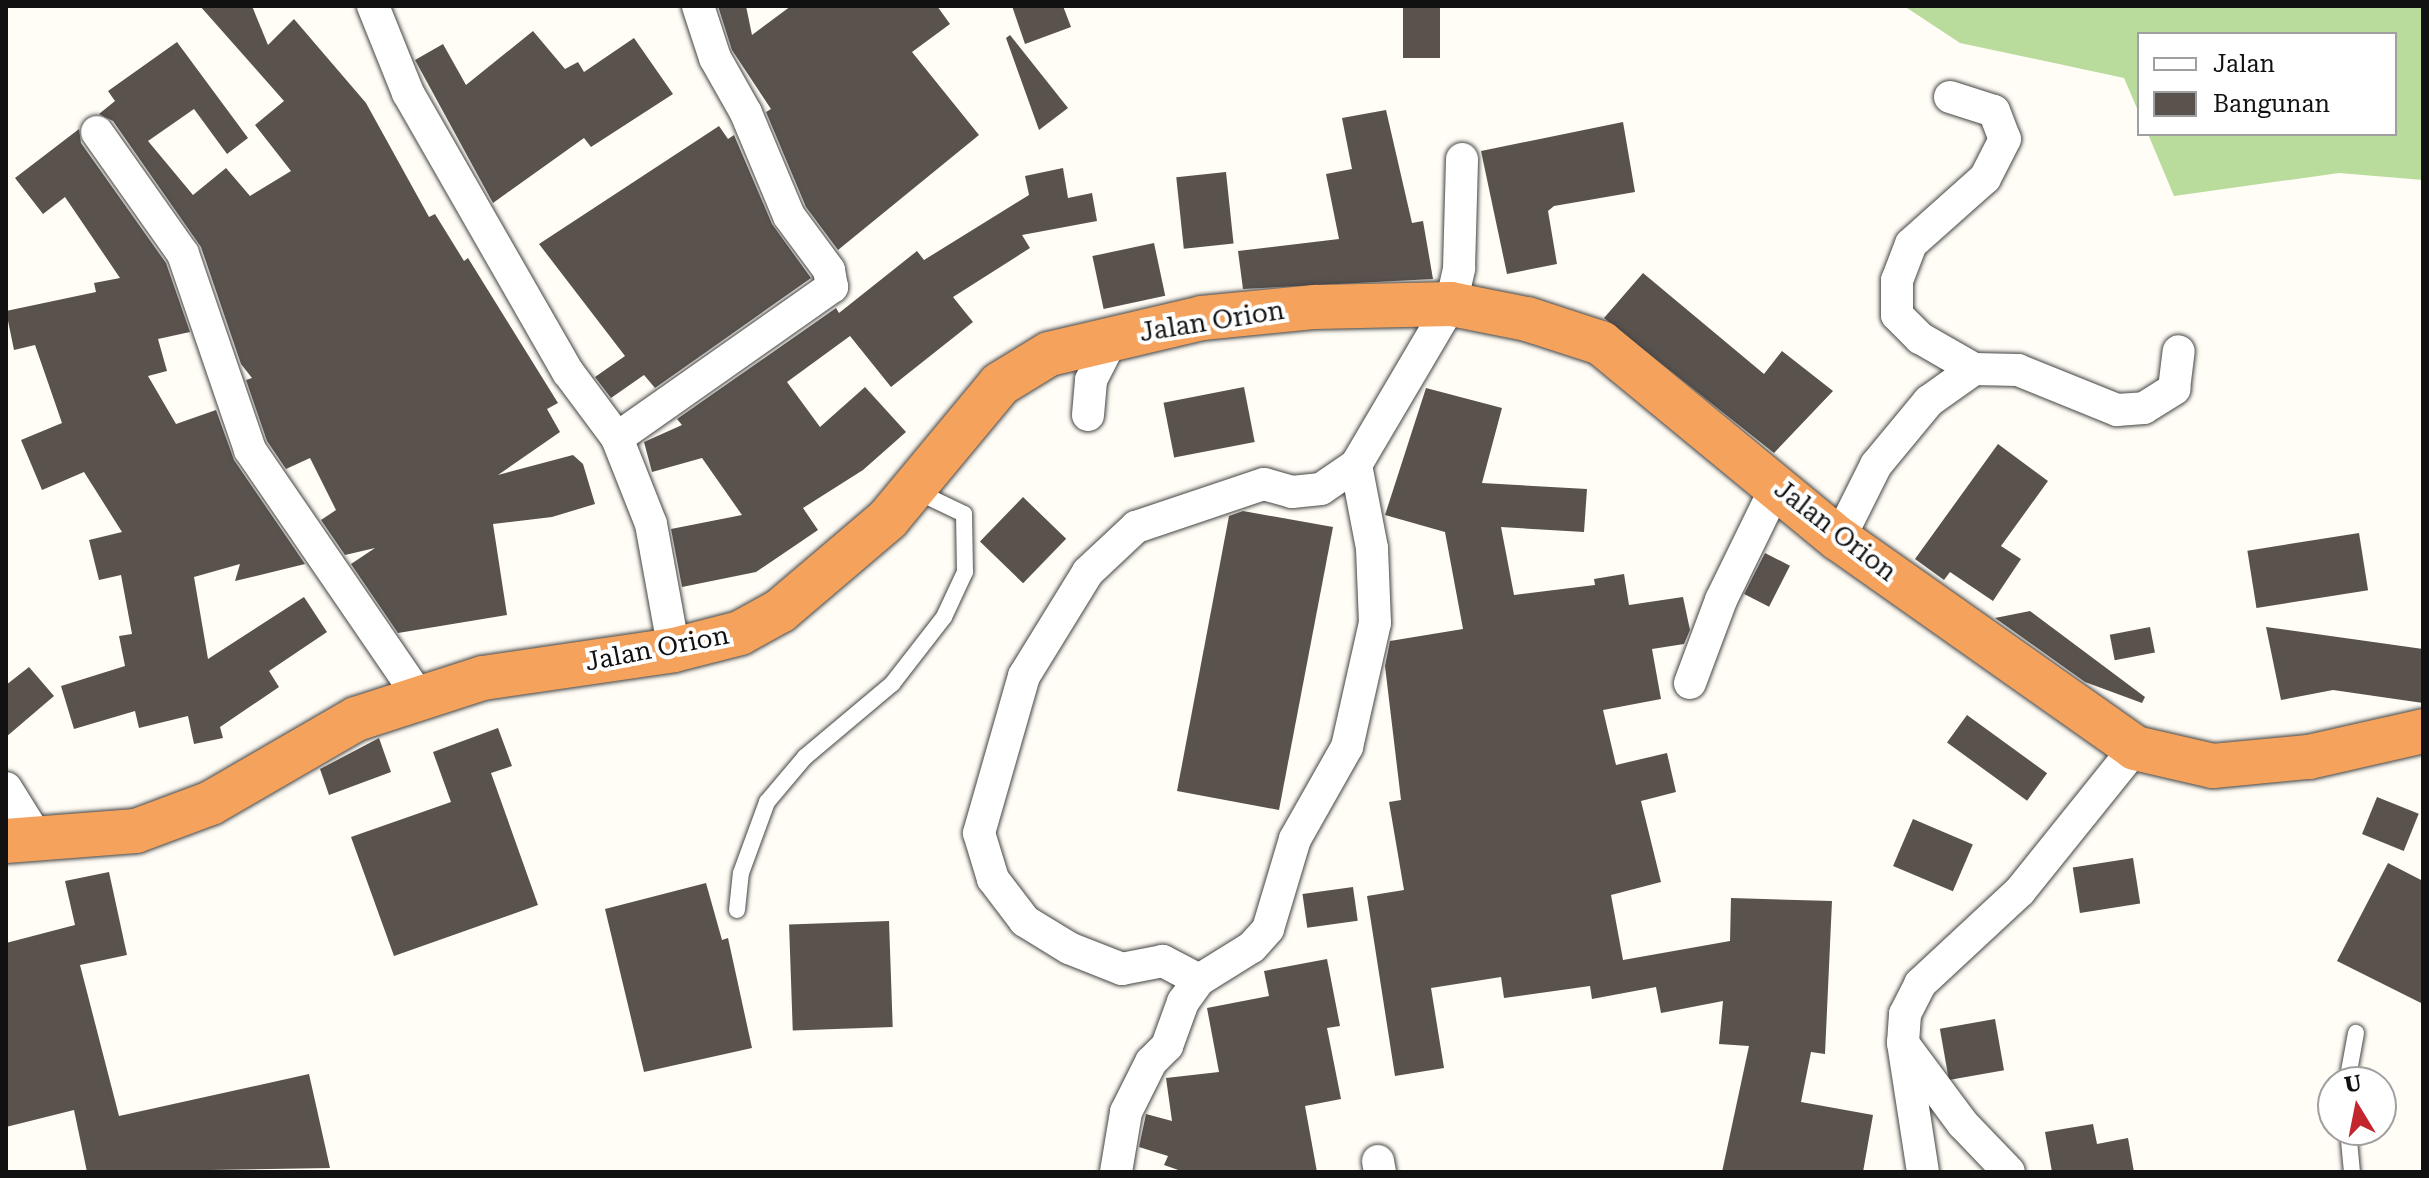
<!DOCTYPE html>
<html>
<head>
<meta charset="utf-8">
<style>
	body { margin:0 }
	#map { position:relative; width:2429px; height:1178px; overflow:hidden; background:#fffdf5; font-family:"Roboto Serif",serif }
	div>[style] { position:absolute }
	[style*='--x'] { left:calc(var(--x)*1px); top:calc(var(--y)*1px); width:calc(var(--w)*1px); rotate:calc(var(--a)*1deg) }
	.forest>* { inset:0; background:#b9dc9c }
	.building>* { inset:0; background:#5a524d; transform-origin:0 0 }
	.roads { filter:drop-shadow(0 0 2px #444) drop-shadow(0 0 2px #444) }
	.lane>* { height:16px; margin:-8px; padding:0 8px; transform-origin:8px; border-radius:8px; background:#fff }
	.street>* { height:32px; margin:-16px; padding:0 16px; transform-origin:16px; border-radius:16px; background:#fff }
	.highway>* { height:44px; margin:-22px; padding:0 22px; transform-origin:22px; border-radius:22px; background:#f5a25d }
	span { translate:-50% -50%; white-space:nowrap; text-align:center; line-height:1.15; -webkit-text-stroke:8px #fff; paint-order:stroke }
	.street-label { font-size:26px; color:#111 }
	.frame { position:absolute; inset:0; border:8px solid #111; pointer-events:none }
	.legend { position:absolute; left:2137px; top:32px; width:260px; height:104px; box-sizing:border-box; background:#fff; border:2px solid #a0a0a0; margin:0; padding:10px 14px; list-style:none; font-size:24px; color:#111 }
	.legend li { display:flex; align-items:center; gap:16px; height:40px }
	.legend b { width:40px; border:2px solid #a0a0a0 }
	.north { position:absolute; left:2317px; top:1066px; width:80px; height:80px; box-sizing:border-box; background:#fff; border:2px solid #a0a0a0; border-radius:50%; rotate:350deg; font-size:22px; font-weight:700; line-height:32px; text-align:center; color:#111 }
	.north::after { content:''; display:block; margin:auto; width:28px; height:36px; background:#c4262e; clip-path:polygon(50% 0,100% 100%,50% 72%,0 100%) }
</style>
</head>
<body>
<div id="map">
	<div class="forest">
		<i style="clip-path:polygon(1904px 6px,2423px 6px,2423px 180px,2339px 173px,2174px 196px,2148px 134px,2395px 134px,2395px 34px,2139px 34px,2139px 113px,2124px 78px,1960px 43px)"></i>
	</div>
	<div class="building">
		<i style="clip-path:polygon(200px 6px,252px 6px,268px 45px,294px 19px,366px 103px,429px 217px,435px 214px,464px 261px,468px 258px,558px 403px,547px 409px,560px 432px,498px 475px,573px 455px,583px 464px,595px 504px,552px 517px,493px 524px,507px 615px,398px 633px,351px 564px,375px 548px,345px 555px,321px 520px,336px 510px,310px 458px,286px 469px,267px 441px,246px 380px,252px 378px,241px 364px,201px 247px,113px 121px,99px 114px,115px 101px,108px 91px,177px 42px,248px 138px,227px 154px,194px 109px,148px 141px,193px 195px,226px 168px,250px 196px,291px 171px,255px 125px,284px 101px)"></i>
		<i style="clip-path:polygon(718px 6px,746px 6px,752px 35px,791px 6px,937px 6px,950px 24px,912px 52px,979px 135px,838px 250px,806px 207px,766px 112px,771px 109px,732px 50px)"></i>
		<i style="clip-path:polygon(1012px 6px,1063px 6px,1071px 27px,1025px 44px)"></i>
		<i style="left:1403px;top:6px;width:37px;height:52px"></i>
		<i style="clip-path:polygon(533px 31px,565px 69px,578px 62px,584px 72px,634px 38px,673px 94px,591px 147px,584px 138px,493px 203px,415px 60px,443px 44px,466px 85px)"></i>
		<i style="clip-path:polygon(1010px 35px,1068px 108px,1039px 130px,1006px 38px)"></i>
		<i style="clip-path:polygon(1386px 110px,1412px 223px,1423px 221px,1433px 279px,1243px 289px,1238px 251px,1339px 239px,1326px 174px,1352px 169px,1342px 118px)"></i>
		<i style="clip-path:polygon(1623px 122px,1635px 192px,1554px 206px,1548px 211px,1557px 264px,1507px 274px,1481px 151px)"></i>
		<i style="clip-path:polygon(719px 126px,728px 139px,734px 135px,772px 224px,811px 278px,655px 388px,644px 375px,611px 398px,595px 377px,625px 356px,539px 244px)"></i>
		<i style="clip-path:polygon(79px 129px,81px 143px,166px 263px,190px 332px,158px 339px,167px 371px,148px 376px,176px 424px,216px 410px,234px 460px,305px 564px,235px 581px,240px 564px,194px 577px,208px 659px,304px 597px,327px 632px,269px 671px,279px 687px,220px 727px,223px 738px,194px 744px,188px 716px,139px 728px,135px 711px,74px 729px,61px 686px,125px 666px,119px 636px,132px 634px,121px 575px,99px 580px,89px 540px,122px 532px,84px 472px,42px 490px,21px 440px,62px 423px,35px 345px,14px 350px,6px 311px,96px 292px,94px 283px,120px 278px,65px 197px,43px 214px,15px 178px)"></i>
		<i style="clip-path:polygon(1063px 168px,1068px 198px,1092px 193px,1097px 221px,1022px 235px,1030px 248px,953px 297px,973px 322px,891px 387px,850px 336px,787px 382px,820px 427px,865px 387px,906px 432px,863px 470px,803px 508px,818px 530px,756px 572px,682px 587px,671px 529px,742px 515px,702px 458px,652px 472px,644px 442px,682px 425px,677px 419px,836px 308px,839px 313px,917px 251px,924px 260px,1029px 195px,1025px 176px)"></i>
		<i style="left:1226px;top:172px;width:72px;height:50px;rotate:84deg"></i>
		<i style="left:1154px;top:243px;width:54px;height:63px;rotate:78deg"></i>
		<i style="clip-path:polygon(1643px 273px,1764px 374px,1782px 351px,1833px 391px,1774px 453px,1604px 318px)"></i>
		<i style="left:1244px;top:387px;width:56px;height:82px;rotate:79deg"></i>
		<i style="clip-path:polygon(1426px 388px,1502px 408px,1482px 483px,1587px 489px,1584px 532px,1501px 527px,1514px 595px,1595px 585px,1594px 579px,1624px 574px,1629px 605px,1683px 597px,1690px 630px,1684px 644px,1652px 649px,1661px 699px,1603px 710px,1616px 765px,1667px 753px,1676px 792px,1641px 801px,1661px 882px,1611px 895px,1623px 960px,1730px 941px,1731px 898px,1832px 901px,1825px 1054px,1811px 1052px,1801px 1102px,1873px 1115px,1863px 1172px,1722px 1172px,1749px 1046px,1719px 1044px,1723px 1001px,1661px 1013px,1656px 987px,1592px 999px,1590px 986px,1504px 998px,1501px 977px,1431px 988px,1444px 1068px,1395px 1076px,1367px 896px,1404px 890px,1389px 802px,1401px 800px,1385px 666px,1390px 641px,1463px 629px,1445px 532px,1385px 515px)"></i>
		<i style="clip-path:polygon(1998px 444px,2048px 481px,2001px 546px,2021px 559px,1993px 601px,1950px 572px,1944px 580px,1915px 559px)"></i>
		<i style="left:1023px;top:497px;width:60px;height:62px;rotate:44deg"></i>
		<i style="clip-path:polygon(1243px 511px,1333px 527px,1279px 810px,1177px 791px,1229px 516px)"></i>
		<i style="left:2359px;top:533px;width:58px;height:113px;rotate:81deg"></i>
		<i style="left:1765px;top:553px;width:28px;height:46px;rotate:27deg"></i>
		<i style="clip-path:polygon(2030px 611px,2145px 697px,2142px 703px,2085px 682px,1995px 618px)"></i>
		<i style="left:2150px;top:627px;width:26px;height:41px;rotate:79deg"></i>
		<i style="clip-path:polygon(2266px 627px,2423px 649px,2423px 703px,2333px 690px,2281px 700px)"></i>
		<i style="clip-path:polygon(29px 667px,54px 696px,6px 737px,6px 685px)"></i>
		<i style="left:1967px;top:715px;width:99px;height:34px;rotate:36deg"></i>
		<i style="clip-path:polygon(498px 728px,512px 766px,491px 773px,538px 905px,394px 956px,351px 837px,451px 802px,433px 752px)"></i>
		<i style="clip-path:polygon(379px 738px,391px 772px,329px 795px,320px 769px)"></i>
		<i style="left:2377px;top:797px;width:45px;height:40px;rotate:22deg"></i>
		<i style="left:1913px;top:819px;width:65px;height:51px;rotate:23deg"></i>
		<i style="left:2133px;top:858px;width:46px;height:61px;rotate:81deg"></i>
		<i style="clip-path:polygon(2388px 863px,2423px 881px,2423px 1004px,2337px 961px)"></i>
		<i style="clip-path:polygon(109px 872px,127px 955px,80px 965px,119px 1116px,309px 1074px,330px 1168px,87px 1172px,74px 1110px,6px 1127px,6px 943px,75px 925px,65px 881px)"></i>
		<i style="clip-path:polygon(706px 883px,722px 940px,728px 938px,752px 1048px,644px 1072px,605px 909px)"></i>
		<i style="left:1353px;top:887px;width:34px;height:51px;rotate:82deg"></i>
		<i style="left:889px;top:921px;width:106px;height:100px;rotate:88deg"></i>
		<i style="clip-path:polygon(1327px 959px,1340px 1026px,1327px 1028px,1341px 1099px,1305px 1106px,1317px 1172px,1184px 1172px,1164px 1165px,1168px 1156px,1139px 1147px,1146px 1114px,1172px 1121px,1166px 1078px,1219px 1072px,1207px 1008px,1269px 996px,1264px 971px)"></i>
		<i style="left:1995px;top:1019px;width:52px;height:56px;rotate:80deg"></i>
		<i style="clip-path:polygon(2093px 1124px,2097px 1144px,2128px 1138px,2134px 1172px,2052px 1172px,2045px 1132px)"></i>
	</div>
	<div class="roads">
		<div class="lane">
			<i style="--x:737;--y:910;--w:37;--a:-84"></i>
			<i style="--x:741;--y:873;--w:76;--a:-69.9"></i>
			<i style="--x:767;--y:802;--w:59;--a:-49.8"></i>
			<i style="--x:805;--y:757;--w:114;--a:-40"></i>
			<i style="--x:892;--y:684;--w:85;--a:-52.2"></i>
			<i style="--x:944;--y:617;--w:50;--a:-65"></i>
			<i style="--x:965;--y:572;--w:58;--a:-91"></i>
			<i style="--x:964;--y:514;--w:55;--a:-154.4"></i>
			<i style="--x:2347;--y:1082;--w:50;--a:-79.6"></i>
			<i style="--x:2348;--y:1130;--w:42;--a:84.6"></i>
		</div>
		<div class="street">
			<i style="--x:373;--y:6;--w:94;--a:68.1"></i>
			<i style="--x:408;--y:93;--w:322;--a:60.2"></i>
			<i style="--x:568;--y:372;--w:82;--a:53.4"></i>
			<i style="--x:617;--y:438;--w:92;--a:68.4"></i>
			<i style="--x:651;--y:524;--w:128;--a:79.7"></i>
			<i style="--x:1950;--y:97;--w:46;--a:17.7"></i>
			<i style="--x:1994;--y:111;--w:30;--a:69"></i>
			<i style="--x:2005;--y:139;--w:44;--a:117.1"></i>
			<i style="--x:1985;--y:178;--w:99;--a:138.3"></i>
			<i style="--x:1911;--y:244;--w:39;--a:111"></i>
			<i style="--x:1897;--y:280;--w:35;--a:90"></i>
			<i style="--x:1897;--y:315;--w:33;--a:45"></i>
			<i style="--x:1920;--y:338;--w:62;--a:29.9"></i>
			<i style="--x:97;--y:132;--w:149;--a:54.8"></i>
			<i style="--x:183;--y:254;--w:207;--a:71.1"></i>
			<i style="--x:250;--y:450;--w:301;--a:55.6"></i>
			<i style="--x:1088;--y:415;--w:35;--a:-85"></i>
			<i style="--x:1091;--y:380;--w:46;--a:-62.9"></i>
			<i style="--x:617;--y:438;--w:263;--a:-35.1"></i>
			<i style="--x:832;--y:287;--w:17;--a:-100"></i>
			<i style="--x:829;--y:270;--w:67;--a:-126.5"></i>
			<i style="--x:789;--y:216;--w:112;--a:-112.7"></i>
			<i style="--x:746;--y:113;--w:63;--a:-119.4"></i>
			<i style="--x:715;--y:58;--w:55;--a:-108.1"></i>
			<i style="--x:1839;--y:539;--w:83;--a:-63.4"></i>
			<i style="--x:1876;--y:465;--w:83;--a:-50.4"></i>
			<i style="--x:1929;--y:401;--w:55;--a:-35.4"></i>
			<i style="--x:1974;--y:369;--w:44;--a:1.3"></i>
			<i style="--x:2018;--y:370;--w:107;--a:22"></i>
			<i style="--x:2117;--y:410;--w:27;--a:-4"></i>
			<i style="--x:2144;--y:408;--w:36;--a:-32"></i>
			<i style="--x:2174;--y:389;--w:38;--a:-83"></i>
			<i style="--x:1690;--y:683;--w:89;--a:-69.5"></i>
			<i style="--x:1721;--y:600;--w:126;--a:-64"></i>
			<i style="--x:6;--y:788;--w:62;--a:58.1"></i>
			<i style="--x:1199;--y:980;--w:41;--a:-152.2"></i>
			<i style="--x:1163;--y:961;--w:42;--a:169"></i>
			<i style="--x:1122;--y:969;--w:57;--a:-158.4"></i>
			<i style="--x:1069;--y:948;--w:52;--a:-148.5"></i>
			<i style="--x:1025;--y:921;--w:53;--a:-127.3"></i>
			<i style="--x:993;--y:879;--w:48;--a:-106.9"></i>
			<i style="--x:979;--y:833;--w:163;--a:-74"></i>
			<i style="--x:1024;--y:676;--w:122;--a:-58.4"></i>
			<i style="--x:1088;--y:572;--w:66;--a:-43.2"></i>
			<i style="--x:1136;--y:527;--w:135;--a:-18.6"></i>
			<i style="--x:1264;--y:484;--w:29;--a:16"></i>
			<i style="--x:1292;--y:492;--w:29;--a:-6"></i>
			<i style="--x:1321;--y:489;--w:42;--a:-34.4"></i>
			<i style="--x:1356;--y:465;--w:187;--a:-59.5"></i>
			<i style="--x:1451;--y:304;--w:37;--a:-77"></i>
			<i style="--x:1459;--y:268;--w:109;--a:-88.4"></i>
			<i style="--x:1905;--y:1046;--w:97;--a:53.4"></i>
			<i style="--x:1963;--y:1124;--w:66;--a:46.2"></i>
			<i style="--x:1378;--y:1161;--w:11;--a:80"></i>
			<i style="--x:1116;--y:1172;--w:61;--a:-80.5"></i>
			<i style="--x:1126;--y:1112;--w:56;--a:-63.4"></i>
			<i style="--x:1151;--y:1062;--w:23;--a:-45"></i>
			<i style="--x:1167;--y:1046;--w:47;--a:-70"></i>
			<i style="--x:1183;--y:1002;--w:27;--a:-54"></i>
			<i style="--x:1199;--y:980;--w:62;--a:-31.9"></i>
			<i style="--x:1252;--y:947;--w:24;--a:-48"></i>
			<i style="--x:1268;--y:929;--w:94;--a:-73.3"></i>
			<i style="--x:1295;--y:839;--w:106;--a:-60.5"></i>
			<i style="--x:1347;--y:747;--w:127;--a:-77.3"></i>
			<i style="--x:1375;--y:623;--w:75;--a:-92.3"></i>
			<i style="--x:1372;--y:548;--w:85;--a:-100.9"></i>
			<i style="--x:1923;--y:1172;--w:131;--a:-98.8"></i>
			<i style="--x:1903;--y:1043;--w:29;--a:-86"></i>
			<i style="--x:1905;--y:1014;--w:34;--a:-63"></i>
			<i style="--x:1920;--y:984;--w:137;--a:-42.9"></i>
			<i style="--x:2020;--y:891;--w:184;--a:-51.2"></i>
		</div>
		<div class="highway">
			<i style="--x:6;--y:841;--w:130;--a:-4.4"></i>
			<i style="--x:136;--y:831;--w:80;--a:-20.5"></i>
			<i style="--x:211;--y:803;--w:168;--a:-30.1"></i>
			<i style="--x:356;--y:719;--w:133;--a:-17.9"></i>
			<i style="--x:483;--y:678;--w:193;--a:-8.3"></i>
			<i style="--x:674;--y:650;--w:68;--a:-14.4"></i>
			<i style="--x:740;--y:633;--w:46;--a:-28.8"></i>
			<i style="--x:780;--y:611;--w:142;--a:-40.4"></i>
			<i style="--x:888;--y:519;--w:175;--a:-50.3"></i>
			<i style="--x:1000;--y:384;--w:57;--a:-31.5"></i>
			<i style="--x:1049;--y:354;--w:157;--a:-13.2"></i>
			<i style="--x:1202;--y:318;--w:114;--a:-5.6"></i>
			<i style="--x:1315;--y:307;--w:136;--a:-1.3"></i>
			<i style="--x:1451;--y:304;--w:77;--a:11.2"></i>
			<i style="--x:1527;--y:319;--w:78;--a:18"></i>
			<i style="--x:1601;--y:343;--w:308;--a:39.5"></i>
			<i style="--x:1839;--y:539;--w:362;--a:35.2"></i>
			<i style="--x:2135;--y:748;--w:80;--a:13"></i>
			<i style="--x:2213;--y:766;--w:96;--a:-5.4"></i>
			<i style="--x:2309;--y:757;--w:117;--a:-12.8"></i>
		</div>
	</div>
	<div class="street-label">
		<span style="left:1212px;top:322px;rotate:-9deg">Jalan Orion</span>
		<span style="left:1835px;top:531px;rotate:38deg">Jalan Orion</span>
		<span style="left:657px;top:649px;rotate:-11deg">Jalan Orion</span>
	</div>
	<div class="frame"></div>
	<ul class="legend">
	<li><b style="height:10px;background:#fff"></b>Jalan</li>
	<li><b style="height:22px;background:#5a524d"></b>Bangunan</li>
	</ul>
	<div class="north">U</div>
</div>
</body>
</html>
